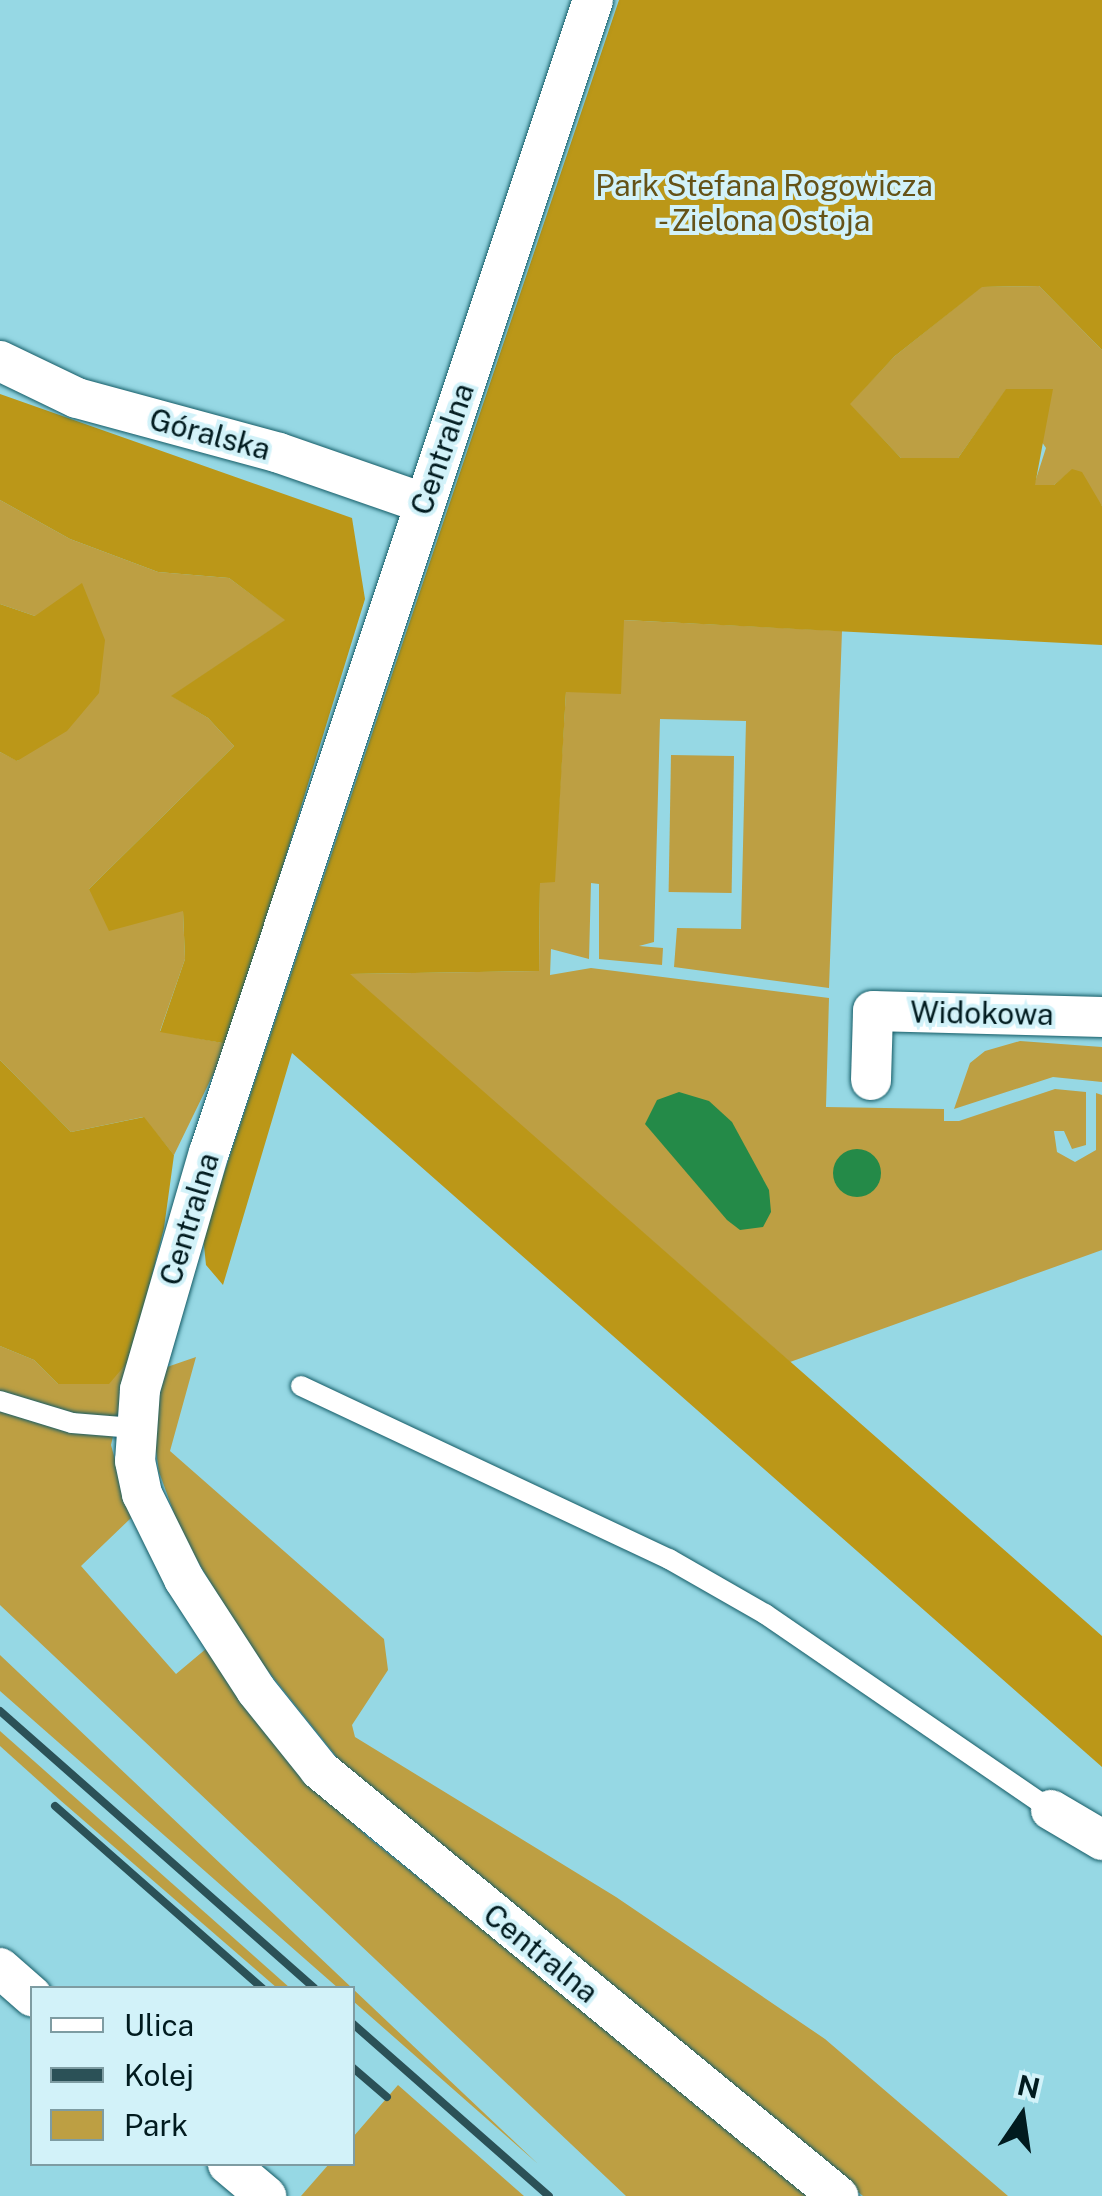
<!DOCTYPE html>
<html>
<head>
<meta charset="utf-8">
<style>
	body { margin:0 }
	#map { position:relative; width:1102px; height:2196px; overflow:hidden; background:#96d8e4; font-family:"Public Sans",sans-serif }
	div>[style] { position:absolute }
	[style*='--x'] { left:calc(var(--x)*1px); top:calc(var(--y)*1px); width:calc(var(--w)*1px); rotate:calc(var(--a)*1deg) }
	.green>* { inset:0; background:#bd9f43; transform-origin:0 0 }
	.forest>* { inset:0; background:#bb9718 }
	.water>* { inset:0; background:#248a48 }
	.round { border-radius:50% }
	.roads { filter:drop-shadow(0 0 2px #145b66) drop-shadow(0 0 2px #145b66) }
	.lane>* { height:20px; margin:-10px; padding:0 10px; transform-origin:10px; border-radius:10px; background:#fff }
	.street>* { height:40px; margin:-20px; padding:0 20px; transform-origin:20px; border-radius:20px; background:#fff }
	.rail>* { height:8px; margin:-4px; padding:0 4px; transform-origin:4px; border-radius:4px; background:#2b5157 }
	span { translate:-50% -50%; white-space:nowrap; text-align:center; line-height:1.15; -webkit-text-stroke:8px #d2f2f9; paint-order:stroke }
	.park-label { font-size:30px; color:#655217 }
	.street-label { font-size:30px; color:#011b1f }
	.legend { position:absolute; left:30px; top:1986px; width:325px; height:180px; box-sizing:border-box; background:#d2f2f9; border:2px solid #7e9ca2; margin:0; padding:12px 18px; list-style:none; font-size:30px; color:#011b1f }
	.legend li { display:flex; align-items:center; gap:20px; height:50px }
	.legend b { width:50px; border:2px solid #7e9ca2 }
	.north { position:absolute; left:972px; top:2066px; width:100px; height:100px; -webkit-text-stroke:8px #d2f2f9; paint-order:stroke; rotate:13deg; font-size:28px; font-weight:700; line-height:40px; text-align:center; color:#011b1f }
	.north::after { content:''; display:block; margin:auto; width:35px; height:45px; background:#011b1f; clip-path:polygon(50% 0,100% 100%,50% 72%,0 100%) }
</style>
</head>
<body>
<div id="map">
	<div class="green">
		<i style="clip-path:polygon(1039px 286px,1102px 350px,1102px 506px,1072px 470px,1054px 485px,1034px 485px,1046px 448px,1006px 390px,958px 458px,901px 458px,849px 404px,895px 356px,981px 287px)"></i>
		<i style="clip-path:polygon(0 500px,70px 539px,158px 572px,229px 578px,286px 620px,172px 696px,208px 718px,234px 746px,89px 889px,183px 911px,185px 959px,160px 1031px,228px 1044px,174px 1155px,143px 1117px,71px 1132px,0 1060px,0 752px,18px 761px,35px 616px,0 604px)"></i>
		<i style="clip-path:polygon(623px 620px,842px 631px,829px 988px,674px 967px,677px 928px,741px 929px,746px 721px,660px 719px,654px 942px,639px 946px,663px 948px,662px 965px,599px 959px,599px 884px,591px 883px,589px 959px,551px 949px,550px 975px,591px 968px,829px 998px,826px 1107px,944px 1109px,944px 1121px,959px 1121px,1055px 1089px,1086px 1092px,1086px 1145px,1072px 1149px,1064px 1131px,1054px 1131px,1057px 1152px,1075px 1162px,1096px 1150px,1096px 1093px,1102px 1095px,1102px 1250px,790px 1362px,349px 974px,539px 971px,540px 882px,554px 882px,566px 692px)"></i>
		<i style="left:671px;top:755px;width:63px;height:137px;rotate:1deg"></i>
		<i style="clip-path:polygon(1020px 1041px,1102px 1047px,1102px 1082px,1053px 1077px,954px 1109px,970px 1063px,985px 1051px)"></i>
		<i style="clip-path:polygon(0 1346px,34px 1360px,58px 1384px,131px 1358px,111px 1445px,131px 1518px,81px 1566px,176px 1674px,207px 1648px,297px 1772px,370px 1839px,815px 2196px,626px 2196px,0 1605px)"></i>
		<i style="clip-path:polygon(196px 1357px,170px 1451px,384px 1639px,388px 1670px,352px 1725px,355px 1737px,616px 1897px,825px 2039px,1008px 2196px,863px 2196px,344px 1766px,249px 1647px,182px 1535px,159px 1472px,152px 1423px,167px 1367px)"></i>
		<i style="clip-path:polygon(0 1655px,538px 2164px,353px 2001px,352px 1988px,338px 1988px,0 1691px)"></i>
		<i style="clip-path:polygon(0 1731px,290px 1988px,277px 1988px,60px 1800px,0 1746px)"></i>
		<i style="clip-path:polygon(398px 2085px,524px 2196px,301px 2196px,329px 2164px,352px 2164px,353px 2137px)"></i>
	</div>
	<div class="forest">
		<i style="clip-path:polygon(619px 0,1102px 0,1102px 350px,1039px 286px,982px 287px,895px 356px,850px 404px,901px 458px,958px 458px,1006px 389px,1053px 389px,1035px 485px,1054px 485px,1072px 469px,1082px 472px,1102px 506px,1102px 645px,624px 620px,621px 694px,566px 692px,555px 882px,540px 883px,539px 971px,350px 974px,1102px 1636px,1102px 1767px,292px 1053px,223px 1285px,206px 1265px,203px 1236px)"></i>
		<i style="clip-path:polygon(0 394px,352px 518px,365px 599px,228px 1044px,160px 1032px,185px 959px,183px 911px,109px 931px,89px 889px,234px 746px,208px 718px,171px 696px,285px 620px,229px 578px,158px 572px,70px 539px,0 500px)"></i>
		<i style="clip-path:polygon(82px 583px,105px 640px,99px 693px,67px 731px,17px 761px,0 752px,0 604px,35px 616px)"></i>
		<i style="clip-path:polygon(0 1060px,71px 1132px,144px 1117px,174px 1155px,164px 1228px,131px 1358px,109px 1384px,58px 1384px,34px 1360px,0 1346px)"></i>
	</div>
	<div class="water">
		<i style="clip-path:polygon(679px 1092px,709px 1101px,732px 1122px,769px 1190px,771px 1212px,763px 1227px,740px 1230px,727px 1220px,645px 1124px,657px 1100px)"></i>
		<i class="round" style="left:833px;top:1149px;width:48px;height:48px"></i>
	</div>
	<div class="roads">
		<div class="lane">
			<i style="--x:301;--y:1386;--w:407;--a:25.2"></i>
			<i style="--x:669;--y:1559;--w:111;--a:29.8"></i>
			<i style="--x:765;--y:1614;--w:347;--a:34.4"></i>
			<i style="--x:0;--y:1401;--w:75;--a:17"></i>
			<i style="--x:72;--y:1423;--w:62;--a:4.6"></i>
		</div>
		<div class="street">
			<i style="--x:593;--y:0;--w:1214;--a:108.43"></i>
			<i style="--x:209;--y:1152;--w:248;--a:106.2"></i>
			<i style="--x:140;--y:1390;--w:71;--a:94"></i>
			<i style="--x:135;--y:1461;--w:34;--a:78"></i>
			<i style="--x:142;--y:1494;--w:95;--a:63.7"></i>
			<i style="--x:184;--y:1579;--w:132;--a:57"></i>
			<i style="--x:256;--y:1690;--w:102;--a:51.3"></i>
			<i style="--x:320;--y:1770;--w:671;--a:39.43"></i>
			<i style="--x:0;--y:361;--w:85;--a:25.7"></i>
			<i style="--x:77;--y:398;--w:209;--a:15.2"></i>
			<i style="--x:279;--y:453;--w:152;--a:19.1"></i>
			<i style="--x:871;--y:1080;--w:69;--a:-88.3"></i>
			<i style="--x:873;--y:1011;--w:229;--a:1.5"></i>
			<i style="--x:1051;--y:1810;--w:59;--a:30.5"></i>
			<i style="--x:0;--y:1968;--w:43;--a:41.2"></i>
			<i style="--x:228;--y:2164;--w:50;--a:40.1"></i>
		</div>
	</div>
	<div class="rail">
		<i style="--x:0;--y:1711;--w:419;--a:41.4"></i>
		<i style="--x:55;--y:1806;--w:276;--a:41.3"></i>
		<i style="--x:352;--y:2023;--w:262;--a:41.3"></i>
		<i style="--x:352;--y:2067;--w:46;--a:40.6"></i>
	</div>
	<div class="park-label">
		<span style="left:764px;top:202px">Park Stefana Rogowicza<br>- Zielona Ostoja</span>
	</div>
	<div class="street-label">
		<span style="left:210px;top:434px;rotate:15deg">Góralska</span>
		<span style="left:442px;top:449px;rotate:-71deg">Centralna</span>
		<span style="left:982px;top:1013px;rotate:1deg">Widokowa</span>
		<span style="left:189px;top:1219px;rotate:-73deg">Centralna</span>
		<span style="left:541px;top:1953px;rotate:39deg">Centralna</span>
	</div>
	<ul class="legend">
	<li><b style="height:12px;background:#fff"></b>Ulica</li>
	<li><b style="height:12px;background:#2b5157"></b>Kolej</li>
	<li><b style="height:28px;background:#bd9f43"></b>Park</li>
	</ul>
	<div class="north">N</div>
</div>
</body>
</html>
